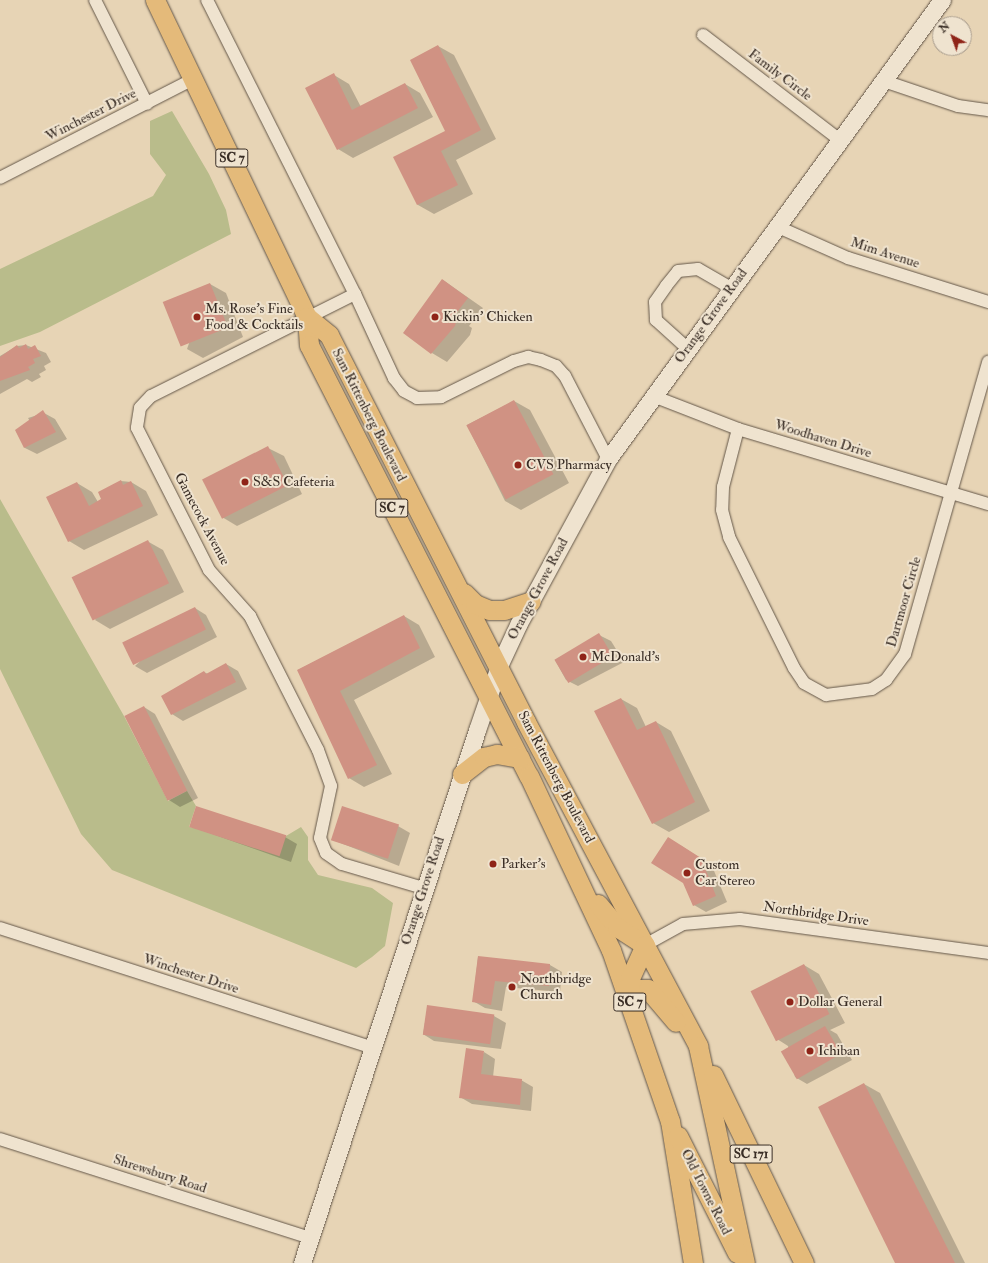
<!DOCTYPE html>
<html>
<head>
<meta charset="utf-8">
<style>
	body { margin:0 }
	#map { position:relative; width:988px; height:1263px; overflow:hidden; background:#e7d4b5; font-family:"IM FELL Double Pica",serif }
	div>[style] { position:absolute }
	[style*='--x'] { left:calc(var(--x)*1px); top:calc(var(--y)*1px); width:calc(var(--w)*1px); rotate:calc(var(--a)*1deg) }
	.green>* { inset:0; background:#b9bc8b }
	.shadow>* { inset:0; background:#0003 }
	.building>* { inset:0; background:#d09283; transform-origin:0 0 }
	.roads { filter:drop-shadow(0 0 1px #645749) drop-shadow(0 0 1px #645749) }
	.street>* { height:12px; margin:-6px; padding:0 6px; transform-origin:6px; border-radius:6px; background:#efe3cf }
	.secondary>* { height:17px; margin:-8.5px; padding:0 8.5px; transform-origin:8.5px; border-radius:8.5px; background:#efe3cf }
	.primary>* { height:19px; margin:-9.5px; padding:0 9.5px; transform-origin:9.5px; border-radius:9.5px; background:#e4ba7a }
	.dots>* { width:11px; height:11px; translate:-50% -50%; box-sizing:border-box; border:2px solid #efe3cf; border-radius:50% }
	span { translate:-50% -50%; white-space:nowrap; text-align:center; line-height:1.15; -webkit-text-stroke:4px #efe3cf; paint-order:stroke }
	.shield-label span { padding:1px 3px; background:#efe3cf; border:1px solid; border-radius:3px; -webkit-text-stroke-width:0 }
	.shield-label { font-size:13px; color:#392d25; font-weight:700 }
	.street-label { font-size:14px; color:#392d25 }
	.poi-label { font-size:14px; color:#392d25 }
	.left { translate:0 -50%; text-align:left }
	.north { position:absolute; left:932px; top:16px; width:40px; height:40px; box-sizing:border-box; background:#efe3cf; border:1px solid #a69a8b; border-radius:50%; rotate:319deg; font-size:11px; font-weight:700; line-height:16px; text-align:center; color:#392d25 }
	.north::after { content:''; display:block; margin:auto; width:14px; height:18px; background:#8f2418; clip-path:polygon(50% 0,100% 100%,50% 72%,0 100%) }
</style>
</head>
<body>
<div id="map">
	<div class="green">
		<i style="clip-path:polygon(172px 111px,209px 174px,226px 210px,231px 234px,40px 332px,0 346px,0 269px,153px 196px,166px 175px,150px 154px,150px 121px)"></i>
		<i style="clip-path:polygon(0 499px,124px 716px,168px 801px,187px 791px,196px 806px,189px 827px,286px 836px,301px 827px,308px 837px,308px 860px,318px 875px,372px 888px,393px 903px,385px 946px,372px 957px,356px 968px,112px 870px,81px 834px,0 669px)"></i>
	</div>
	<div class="shadow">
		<i style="clip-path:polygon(438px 46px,454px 55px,496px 139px,456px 160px,473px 194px,434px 214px,418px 205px,395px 158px,447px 132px)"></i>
		<i style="clip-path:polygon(334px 75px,349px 84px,361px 107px,405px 84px,420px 93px,433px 117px,353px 158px,338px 149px)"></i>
		<i style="clip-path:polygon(443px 280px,483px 308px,469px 326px,472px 328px,470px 335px,447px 362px,432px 353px)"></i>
		<i style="clip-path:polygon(210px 284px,226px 293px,243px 337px,203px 358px,187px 349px)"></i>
		<i style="clip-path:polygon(26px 345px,46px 353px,51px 362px,44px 366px,46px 370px,39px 374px,41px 377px,32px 382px,27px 379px,0 394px,0 356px,17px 346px)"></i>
		<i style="clip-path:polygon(514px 401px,530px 410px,569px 483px,521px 510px,505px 501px,467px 425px)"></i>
		<i style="clip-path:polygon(44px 413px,55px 419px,67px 439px,37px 454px,25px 448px,16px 431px,31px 423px,28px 418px)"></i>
		<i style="clip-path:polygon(268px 448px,284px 456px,302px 494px,237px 526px,222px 517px)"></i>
		<i style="clip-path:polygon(121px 481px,131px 482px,146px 491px,158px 515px,84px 550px,69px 541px,77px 483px,92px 492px,98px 502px)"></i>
		<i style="clip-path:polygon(147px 541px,163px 550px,184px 592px,110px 629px,95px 620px)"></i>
		<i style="clip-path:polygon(195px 608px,206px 615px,217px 637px,147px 673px,135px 666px)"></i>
		<i style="clip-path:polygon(404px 616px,419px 625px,435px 657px,354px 700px,392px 774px,364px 787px,349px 778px,298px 670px)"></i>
		<i style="clip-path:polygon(599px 635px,611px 641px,624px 662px,578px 686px,566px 680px,555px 660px)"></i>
		<i style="clip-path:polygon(226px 664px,238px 671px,247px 689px,183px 721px,172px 714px,204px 672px,208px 674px)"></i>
		<i style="clip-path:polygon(621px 699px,637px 708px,646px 727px,656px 722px,671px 731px,710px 811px,669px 832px,653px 823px)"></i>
		<i style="clip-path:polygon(144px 707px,155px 714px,198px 798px,180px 807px,169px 800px)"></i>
		<i style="clip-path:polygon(190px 826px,285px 837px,297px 844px,291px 862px)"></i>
		<i style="clip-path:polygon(398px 826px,410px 833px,399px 866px,333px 840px)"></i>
		<i style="clip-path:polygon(680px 845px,712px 866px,727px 902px,706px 912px,694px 905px)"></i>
		<i style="clip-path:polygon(478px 957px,550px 965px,562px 972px,560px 992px,506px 987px,502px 1011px,485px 1008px,473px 1001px)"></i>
		<i style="clip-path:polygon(804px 965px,819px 974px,845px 1023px,830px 1030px,837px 1034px,852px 1060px,807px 1084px,795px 1077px,788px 1046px,777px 1039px)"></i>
		<i style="clip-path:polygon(428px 1006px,494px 1016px,506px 1023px,501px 1049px,434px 1041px,423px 1034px)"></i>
		<i style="clip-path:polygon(484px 1052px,495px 1059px,493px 1077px,521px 1080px,533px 1087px,531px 1111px,472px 1104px,460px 1097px)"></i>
		<i style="clip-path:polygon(864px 1084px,880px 1093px,965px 1263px,896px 1263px)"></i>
	</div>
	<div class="building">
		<i style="clip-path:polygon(438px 45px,481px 130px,441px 151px,458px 185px,417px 205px,393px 157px,445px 131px,410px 60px)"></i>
		<i style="clip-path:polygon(334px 73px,352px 110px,405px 83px,418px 108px,337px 150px,305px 88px)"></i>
		<i style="clip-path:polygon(442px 279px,468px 298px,454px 316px,457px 318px,455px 326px,431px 354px,403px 333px)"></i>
		<i style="left:210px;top:283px;width:48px;height:51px;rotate:68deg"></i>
		<i style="clip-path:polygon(26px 344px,28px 349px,35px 345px,41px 356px,33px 359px,35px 363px,28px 367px,30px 370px,0 381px,0 357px,17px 345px,19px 348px)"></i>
		<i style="left:514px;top:400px;width:84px;height:54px;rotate:62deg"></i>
		<i style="clip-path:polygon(43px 410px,56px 432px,24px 448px,15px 430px)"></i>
		<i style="left:268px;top:446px;width:44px;height:74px;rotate:63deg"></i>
		<i style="clip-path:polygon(121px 480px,123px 485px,131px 481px,143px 506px,68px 542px,46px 497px,77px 482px,89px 506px,101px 499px,98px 492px)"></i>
		<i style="left:148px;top:540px;width:48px;height:85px;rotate:64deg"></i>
		<i style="left:195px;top:607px;width:25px;height:81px;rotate:64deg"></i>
		<i style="clip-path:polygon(404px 615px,420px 648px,340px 691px,377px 765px,348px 779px,297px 670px)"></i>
		<i style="left:599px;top:633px;width:27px;height:52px;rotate:59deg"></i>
		<i style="clip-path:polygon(226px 663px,236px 682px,171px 715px,161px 696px,204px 671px,206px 674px)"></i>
		<i style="clip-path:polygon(621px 698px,637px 730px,656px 721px,695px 802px,652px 824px,594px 711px)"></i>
		<i style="left:144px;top:706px;width:95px;height:22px;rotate:63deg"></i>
		<i style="left:196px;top:806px;width:95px;height:22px;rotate:18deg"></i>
		<i style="left:342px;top:806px;width:60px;height:36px;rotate:18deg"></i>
		<i style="clip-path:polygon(668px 837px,701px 858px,716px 896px,693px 906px,683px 883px,651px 863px)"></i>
		<i style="clip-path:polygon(478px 956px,550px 964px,549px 986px,495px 981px,491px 1005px,472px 1002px)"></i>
		<i style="left:804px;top:964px;width:56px;height:60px;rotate:63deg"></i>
		<i style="left:427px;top:1005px;width:68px;height:30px;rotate:8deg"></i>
		<i style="left:825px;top:1026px;width:32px;height:51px;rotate:60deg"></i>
		<i style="clip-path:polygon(466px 1048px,484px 1051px,481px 1074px,522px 1079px,520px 1105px,459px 1098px)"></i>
		<i style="clip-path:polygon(864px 1083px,955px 1263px,895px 1263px,818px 1107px)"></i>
	</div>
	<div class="roads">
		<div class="street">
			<i style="--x:95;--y:0;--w:116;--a:63.4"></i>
			<i style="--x:207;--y:0;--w:329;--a:63.3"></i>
			<i style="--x:355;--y:294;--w:93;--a:65.1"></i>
			<i style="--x:394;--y:378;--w:16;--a:52"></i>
			<i style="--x:404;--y:391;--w:15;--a:28"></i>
			<i style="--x:417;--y:398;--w:24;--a:-2"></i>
			<i style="--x:441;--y:397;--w:81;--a:-26.3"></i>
			<i style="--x:514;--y:361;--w:15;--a:-16"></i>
			<i style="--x:528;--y:357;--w:13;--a:13"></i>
			<i style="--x:541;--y:360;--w:16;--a:22"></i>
			<i style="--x:556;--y:366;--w:13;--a:48"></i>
			<i style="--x:565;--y:376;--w:93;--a:62.6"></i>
			<i style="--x:703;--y:35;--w:173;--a:37.5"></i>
			<i style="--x:884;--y:81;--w:78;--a:18.7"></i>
			<i style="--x:958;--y:106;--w:30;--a:8"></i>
			<i style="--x:0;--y:178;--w:219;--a:-27.1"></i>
			<i style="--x:776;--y:226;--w:79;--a:24"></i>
			<i style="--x:848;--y:258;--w:147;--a:17.4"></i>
			<i style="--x:355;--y:294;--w:228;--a:153.4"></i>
			<i style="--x:151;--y:396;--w:16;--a:133"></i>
			<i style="--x:140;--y:408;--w:20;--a:99"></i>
			<i style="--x:137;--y:428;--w:159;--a:63.1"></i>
			<i style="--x:209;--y:570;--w:62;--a:48.3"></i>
			<i style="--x:250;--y:616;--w:150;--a:63.1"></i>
			<i style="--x:318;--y:750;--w:38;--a:70"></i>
			<i style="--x:331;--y:786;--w:53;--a:101.9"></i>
			<i style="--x:320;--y:838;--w:16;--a:68"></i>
			<i style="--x:326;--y:853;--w:19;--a:35"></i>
			<i style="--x:342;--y:864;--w:84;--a:16.5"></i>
			<i style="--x:687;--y:348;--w:42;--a:-137.9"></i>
			<i style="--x:656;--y:320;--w:18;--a:-93"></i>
			<i style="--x:655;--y:302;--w:19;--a:-55"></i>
			<i style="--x:666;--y:286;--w:19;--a:-51"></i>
			<i style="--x:678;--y:271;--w:20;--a:-6"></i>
			<i style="--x:698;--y:269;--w:38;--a:30"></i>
			<i style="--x:653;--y:396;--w:91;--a:21.2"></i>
			<i style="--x:738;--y:429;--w:261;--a:16.7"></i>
			<i style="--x:738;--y:429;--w:60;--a:104.5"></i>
			<i style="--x:723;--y:487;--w:23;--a:92"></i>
			<i style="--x:722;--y:510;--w:28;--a:75"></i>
			<i style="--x:729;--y:537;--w:146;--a:63.6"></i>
			<i style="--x:794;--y:668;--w:18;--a:56"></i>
			<i style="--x:804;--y:683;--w:25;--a:29"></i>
			<i style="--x:826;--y:695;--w:46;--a:-7.4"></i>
			<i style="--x:872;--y:689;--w:17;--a:-33"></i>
			<i style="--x:886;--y:680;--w:32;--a:-54"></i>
			<i style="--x:905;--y:654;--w:304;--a:-74.1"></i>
			<i style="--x:0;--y:928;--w:392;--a:17.8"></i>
			<i style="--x:645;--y:945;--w:43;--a:-28.9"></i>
			<i style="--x:683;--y:924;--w:57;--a:-5"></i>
			<i style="--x:740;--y:919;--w:250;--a:7.8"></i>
			<i style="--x:0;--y:1139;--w:325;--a:17.7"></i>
		</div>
		<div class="secondary">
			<i style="--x:302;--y:1263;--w:561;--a:-71.82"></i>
			<i style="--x:477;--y:730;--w:68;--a:-71"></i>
			<i style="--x:499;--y:666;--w:47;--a:-65.1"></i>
			<i style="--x:519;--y:623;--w:187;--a:-61.5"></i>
			<i style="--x:608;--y:459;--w:568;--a:-53.96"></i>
		</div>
		<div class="primary">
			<i style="--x:155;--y:0;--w:352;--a:64.4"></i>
			<i style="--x:307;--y:317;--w:28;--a:86"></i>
			<i style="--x:309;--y:345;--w:484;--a:63"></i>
			<i style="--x:529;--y:776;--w:192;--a:64.8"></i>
			<i style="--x:611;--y:950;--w:181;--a:71"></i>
			<i style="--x:670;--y:1121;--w:144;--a:80.8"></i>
			<i style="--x:307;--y:317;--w:28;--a:39"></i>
			<i style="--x:329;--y:335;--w:434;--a:63"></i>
			<i style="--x:526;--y:722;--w:367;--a:62"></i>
			<i style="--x:698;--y:1046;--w:222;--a:77.8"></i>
			<i style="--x:464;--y:593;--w:16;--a:45"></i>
			<i style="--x:475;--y:604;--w:15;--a:23"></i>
			<i style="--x:489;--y:610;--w:15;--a:0"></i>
			<i style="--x:504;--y:610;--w:28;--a:-18"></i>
			<i style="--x:462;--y:774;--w:28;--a:-38"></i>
			<i style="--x:484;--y:757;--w:13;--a:-13"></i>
			<i style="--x:497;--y:754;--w:23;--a:10"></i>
			<i style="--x:598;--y:904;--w:30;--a:50"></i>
			<i style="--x:617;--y:927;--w:33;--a:33"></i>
			<i style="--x:645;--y:945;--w:48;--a:114.4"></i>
			<i style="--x:625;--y:989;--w:23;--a:0"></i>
			<i style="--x:648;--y:989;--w:43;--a:49.7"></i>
			<i style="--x:713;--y:1075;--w:209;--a:64.2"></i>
			<i style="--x:678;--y:1136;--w:131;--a:63.2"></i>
		</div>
	</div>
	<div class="dots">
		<i style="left:197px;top:317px;background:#8f2418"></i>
		<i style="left:435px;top:317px;background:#8f2418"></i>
		<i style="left:518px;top:465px;background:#8f2418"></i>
		<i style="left:245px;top:482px;background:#8f2418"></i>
		<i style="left:583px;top:657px;background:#8f2418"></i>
		<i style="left:493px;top:864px;background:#8f2418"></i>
		<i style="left:687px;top:873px;background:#8f2418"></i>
		<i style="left:512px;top:987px;background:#8f2418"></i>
		<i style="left:790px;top:1002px;background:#8f2418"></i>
		<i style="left:810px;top:1051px;background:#8f2418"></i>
	</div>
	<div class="shield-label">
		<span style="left:232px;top:158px">SC 7</span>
		<span style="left:392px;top:508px">SC 7</span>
		<span style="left:630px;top:1002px">SC 7</span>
		<span style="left:751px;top:1154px">SC 171</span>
	</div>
	<div class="street-label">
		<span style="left:780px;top:75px;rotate:37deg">Family Circle</span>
		<span style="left:91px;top:115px;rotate:-27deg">Winchester Drive</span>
		<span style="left:885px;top:253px;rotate:18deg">Mim Avenue</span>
		<span style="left:711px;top:316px;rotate:-54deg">Orange Grove Road</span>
		<span style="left:369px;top:415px;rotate:63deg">Sam Rittenberg Boulevard</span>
		<span style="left:823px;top:439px;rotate:17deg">Woodhaven Drive</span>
		<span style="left:202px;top:519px;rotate:62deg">Gamecock Avenue</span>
		<span style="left:538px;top:589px;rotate:-62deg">Orange Grove Road</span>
		<span style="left:904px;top:602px;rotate:-74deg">Dartmoor Circle</span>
		<span style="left:556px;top:777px;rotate:62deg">Sam Rittenberg Boulevard</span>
		<span style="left:423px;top:891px;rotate:-72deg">Orange Grove Road</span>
		<span style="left:816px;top:914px;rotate:8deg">Northbridge Drive</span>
		<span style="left:191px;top:974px;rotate:18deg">Winchester Drive</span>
		<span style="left:160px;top:1174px;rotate:18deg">Shrewsbury Road</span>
		<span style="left:706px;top:1192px;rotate:63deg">Old Towne Road</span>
	</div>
	<div class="poi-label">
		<span class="left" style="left:205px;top:317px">Ms. Rose's Fine<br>Food &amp; Cocktails</span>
		<span class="left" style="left:443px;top:317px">Kickin' Chicken</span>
		<span class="left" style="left:526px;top:465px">CVS Pharmacy</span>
		<span class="left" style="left:253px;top:482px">S&amp;S Cafeteria</span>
		<span class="left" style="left:591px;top:657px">McDonald's</span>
		<span class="left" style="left:501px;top:864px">Parker's</span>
		<span class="left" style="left:695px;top:873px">Custom<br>Car Stereo</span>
		<span class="left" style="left:520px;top:987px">Northbridge<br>Church</span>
		<span class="left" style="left:798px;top:1002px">Dollar General</span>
		<span class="left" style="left:818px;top:1051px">Ichiban</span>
	</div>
	<div class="north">N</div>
</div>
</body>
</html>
